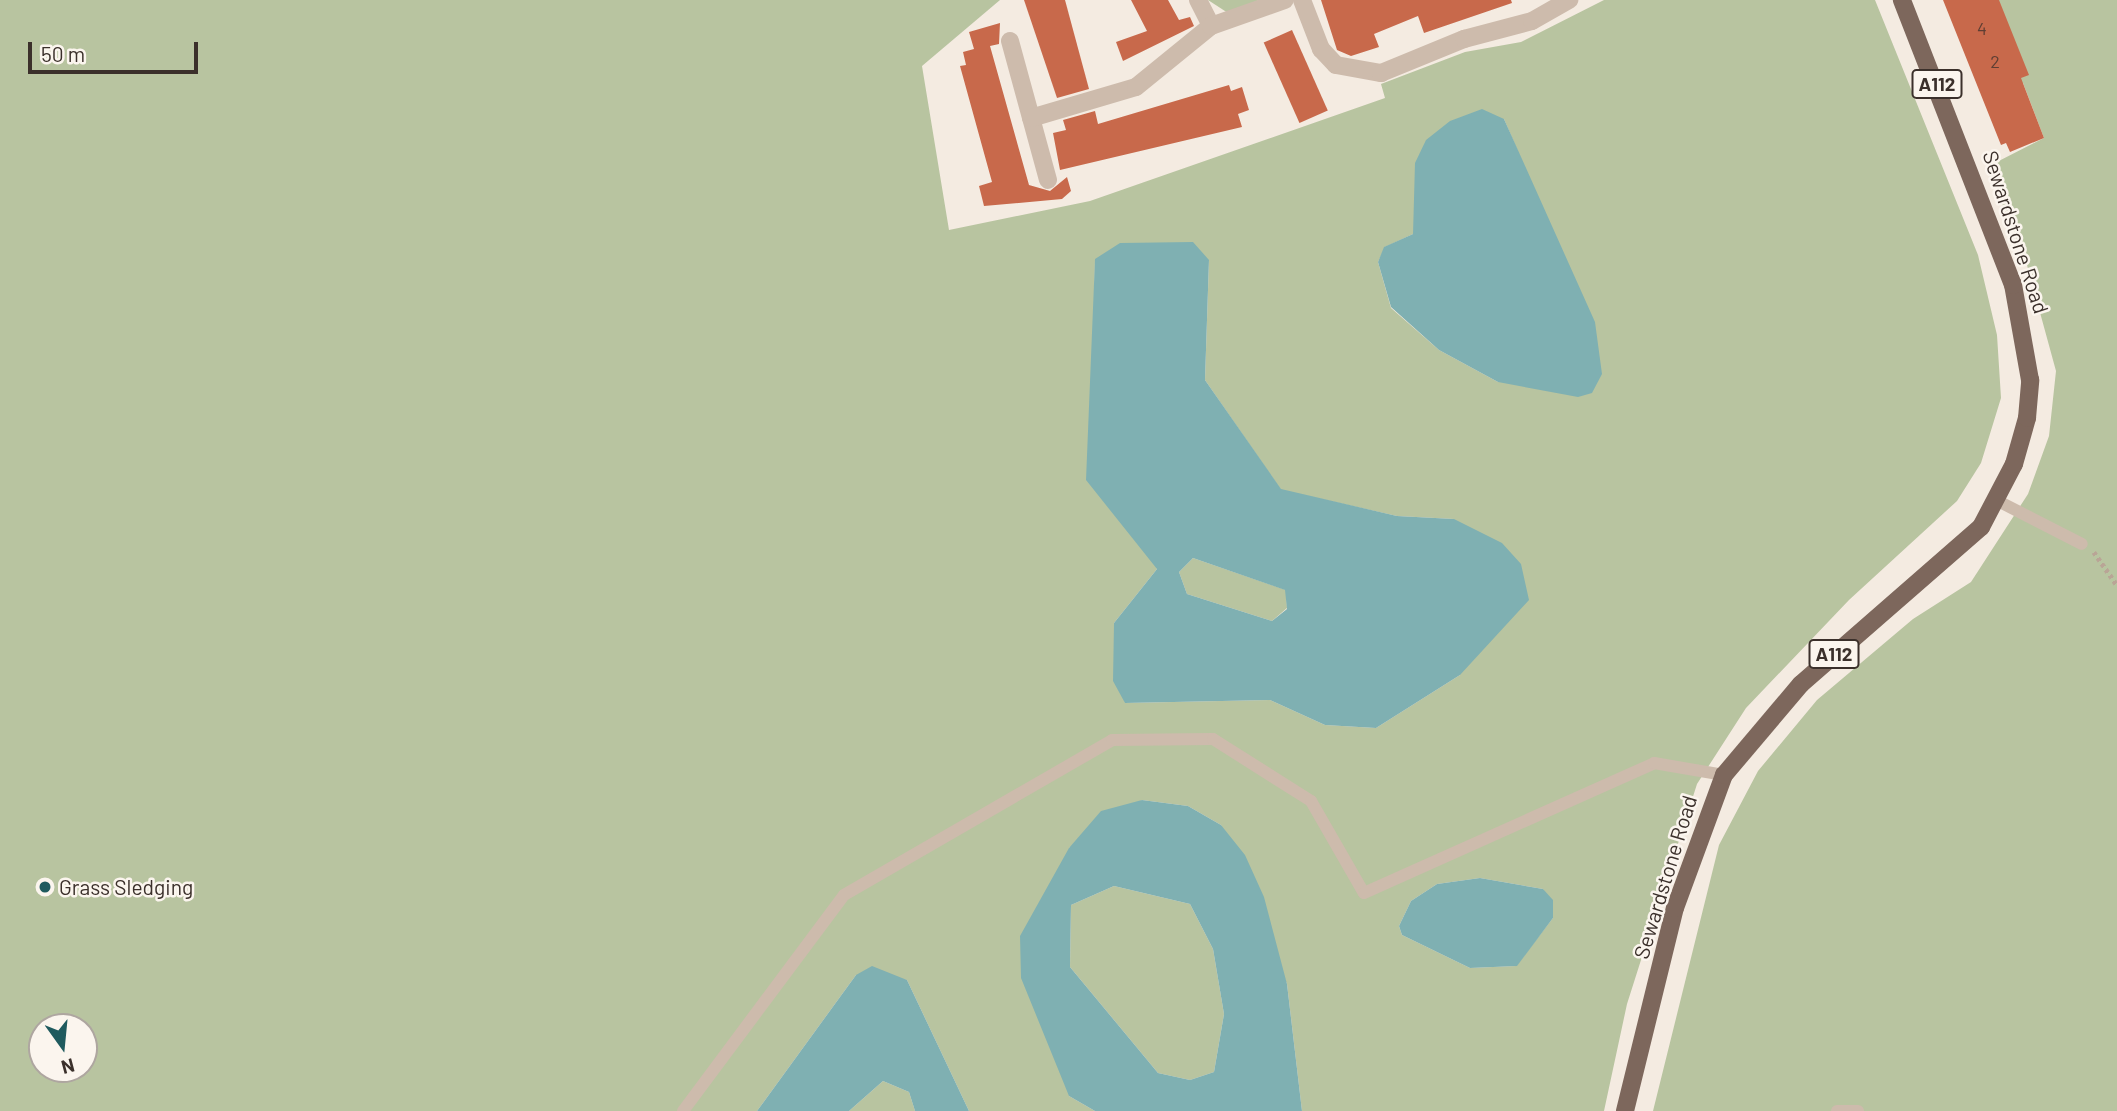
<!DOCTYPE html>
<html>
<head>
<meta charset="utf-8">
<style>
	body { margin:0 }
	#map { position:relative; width:2117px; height:1111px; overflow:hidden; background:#f4ebe1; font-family:Barlow,sans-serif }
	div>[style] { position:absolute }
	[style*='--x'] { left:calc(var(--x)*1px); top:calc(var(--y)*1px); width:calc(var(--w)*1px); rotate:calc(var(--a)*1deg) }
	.green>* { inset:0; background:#b8c4a0 }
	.water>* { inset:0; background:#7fb0b2 }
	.building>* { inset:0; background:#c8694b; transform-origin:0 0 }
	.path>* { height:4.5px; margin-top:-2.25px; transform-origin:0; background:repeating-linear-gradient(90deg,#b9a596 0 3.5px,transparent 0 7px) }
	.lane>* { height:12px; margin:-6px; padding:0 6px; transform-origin:6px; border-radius:6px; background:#cdbbac }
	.street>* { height:18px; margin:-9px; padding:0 9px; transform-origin:9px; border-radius:9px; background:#cdbbac }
	.primary>* { height:18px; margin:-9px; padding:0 9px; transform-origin:9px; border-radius:9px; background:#7d675c }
	.dots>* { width:19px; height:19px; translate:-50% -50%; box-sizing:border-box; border:4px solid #fbf5ee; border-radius:50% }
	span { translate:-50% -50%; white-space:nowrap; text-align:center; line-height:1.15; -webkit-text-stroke:5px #fbf5ee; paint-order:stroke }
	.number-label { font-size:18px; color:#5e3e33 }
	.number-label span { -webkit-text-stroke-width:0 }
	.shield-label span { padding:2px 5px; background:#fbf5ee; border:2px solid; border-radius:5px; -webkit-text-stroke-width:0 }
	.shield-label { font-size:19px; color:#3b302b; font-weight:700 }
	.street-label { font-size:21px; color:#3b302b }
	.poi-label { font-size:21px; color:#3b302b }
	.left { translate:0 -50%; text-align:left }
	.north { position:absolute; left:28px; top:1013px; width:70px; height:70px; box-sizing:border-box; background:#fbf5ee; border:2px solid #aea6a0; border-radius:50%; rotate:165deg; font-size:19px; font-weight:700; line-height:28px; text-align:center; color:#3b302b }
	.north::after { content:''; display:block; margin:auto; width:24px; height:32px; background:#1f5a5e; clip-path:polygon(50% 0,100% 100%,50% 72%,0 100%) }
	.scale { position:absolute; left:28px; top:42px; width:170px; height:32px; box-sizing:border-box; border:4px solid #3b302b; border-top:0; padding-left:9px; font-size:21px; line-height:24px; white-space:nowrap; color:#3b302b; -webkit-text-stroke:5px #fbf5ee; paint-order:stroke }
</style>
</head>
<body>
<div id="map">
	<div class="green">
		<i style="clip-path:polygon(evenodd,0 0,1000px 0,922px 66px,949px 230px,1090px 201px,1385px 98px,1381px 84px,1465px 52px,1521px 42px,1604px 0,1875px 0,1978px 255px,1997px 335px,2001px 398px,1981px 463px,1957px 501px,1849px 600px,1746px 708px,1697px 784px,1627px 1004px,1604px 1111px,1302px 1111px,1287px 984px,1221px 825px,1188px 806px,1142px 800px,1069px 848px,1069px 1096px,1095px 1111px,969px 1111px,907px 980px,856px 975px,757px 1111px,0 1111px,0 0,1504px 119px,1546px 217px,1498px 382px,1439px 350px,1391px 308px,1378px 262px,1385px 247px,1413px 234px,1504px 119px,0 0,1095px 260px,1209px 260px,1205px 380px,1281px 490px,1397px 516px,1454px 519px,1460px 675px,1376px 728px,1325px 725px,1270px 700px,1125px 703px,1114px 623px,1157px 569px,1093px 369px,1095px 260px,0 0,1480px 878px,1543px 889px,1553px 918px,1516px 966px,1470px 968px,1402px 935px,1399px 926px,1411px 901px,1437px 884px,1480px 878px,0 0,42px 1027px,84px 1027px,84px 1069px,42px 1069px,42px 1027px)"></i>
		<i style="clip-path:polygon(1208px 0,1259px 0,1228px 13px)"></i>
		<i style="clip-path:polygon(1998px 0,2117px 0,2117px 1111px,1653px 1111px,1719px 845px,1758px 771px,1817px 700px,1913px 619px,1971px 582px,2028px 494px,2049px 436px,2056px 371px,2027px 265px,1987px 167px,2044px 138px,2023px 83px,1988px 96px)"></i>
		<i style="clip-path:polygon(1193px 558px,1286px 590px,1287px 608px,1272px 621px,1187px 594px,1179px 572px)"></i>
		<i style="clip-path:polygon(1114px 886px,1190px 904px,1213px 949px,1224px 1014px,1214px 1072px,1190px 1080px,1158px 1073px,1070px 967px,1071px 905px)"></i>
		<i style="clip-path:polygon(883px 1081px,909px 1092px,915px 1111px,849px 1111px)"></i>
	</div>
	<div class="water">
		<i style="clip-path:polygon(1482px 109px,1504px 119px,1595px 322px,1602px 374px,1592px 393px,1578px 397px,1498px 382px,1439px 350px,1391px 307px,1378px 262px,1384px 247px,1413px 234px,1415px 163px,1426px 140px,1450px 121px)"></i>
		<i style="clip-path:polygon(evenodd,1193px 242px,1209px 260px,1205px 380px,1281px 489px,1397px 516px,1454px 519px,1502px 543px,1521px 564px,1529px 600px,1460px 675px,1376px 728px,1325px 725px,1270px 700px,1125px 703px,1113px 681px,1114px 623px,1157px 569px,1086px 480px,1095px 259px,1120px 243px,1193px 242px,1193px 558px,1285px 590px,1287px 609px,1272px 621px,1187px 594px,1179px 572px,1193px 558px)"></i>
		<i style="clip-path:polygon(evenodd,1142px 800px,1188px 806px,1221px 825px,1245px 855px,1264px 897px,1287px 984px,1302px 1111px,1095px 1111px,1069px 1096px,1021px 978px,1020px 936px,1069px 848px,1101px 811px,1142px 800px,1114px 886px,1190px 904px,1213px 949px,1224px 1014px,1214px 1072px,1190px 1080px,1158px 1073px,1070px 967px,1071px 905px,1114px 886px)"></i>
		<i style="clip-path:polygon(1480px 878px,1543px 889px,1553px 900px,1553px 918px,1517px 966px,1470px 968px,1402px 935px,1399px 926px,1411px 901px,1437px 884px)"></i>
		<i style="clip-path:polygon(872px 966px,907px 980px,969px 1111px,915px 1111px,909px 1092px,883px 1081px,849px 1111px,757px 1111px,856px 975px)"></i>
	</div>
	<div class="building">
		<i style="clip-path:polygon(1024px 0,1065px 0,1089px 89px,1057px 98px)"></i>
		<i style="clip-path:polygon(1131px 0,1168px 0,1179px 20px,1190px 17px,1194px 26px,1123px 61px,1116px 42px,1147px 31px)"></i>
		<i style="clip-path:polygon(1321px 0,1511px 0,1512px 3px,1424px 33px,1418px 16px,1374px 34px,1379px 47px,1351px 56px,1337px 50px)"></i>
		<i style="clip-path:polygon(1943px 0,1999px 0,2029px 75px,2021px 78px,2044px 138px,2010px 152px,2006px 143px,2001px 145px)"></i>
		<i style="clip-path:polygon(1000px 23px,999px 44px,990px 46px,1029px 185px,1050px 191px,1067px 177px,1071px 191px,1062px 199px,984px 206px,979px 186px,992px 182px,960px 66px,966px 65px,963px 52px,974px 49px,969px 32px)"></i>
		<i style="left:1292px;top:30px;width:88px;height:31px;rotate:66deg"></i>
		<i style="clip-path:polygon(1229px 85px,1231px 91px,1242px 87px,1249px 110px,1238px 114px,1242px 127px,1060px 170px,1053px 133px,1066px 130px,1063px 120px,1095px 111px,1098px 124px)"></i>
	</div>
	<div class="path">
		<i style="--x:2094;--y:552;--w:40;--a:55.1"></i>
	</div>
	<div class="lane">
		<i style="--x:1998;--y:501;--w:94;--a:27.1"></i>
		<i style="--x:683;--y:1111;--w:269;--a:-53.3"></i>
		<i style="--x:844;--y:895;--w:310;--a:-30"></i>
		<i style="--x:1112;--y:740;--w:101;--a:-0.6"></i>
		<i style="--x:1213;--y:739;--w:116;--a:32.3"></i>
		<i style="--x:1311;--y:801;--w:106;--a:60.1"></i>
		<i style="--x:1364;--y:893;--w:318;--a:-24.1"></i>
		<i style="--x:1654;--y:763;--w:71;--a:9.7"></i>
		<i style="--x:1837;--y:1111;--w:21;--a:0"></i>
	</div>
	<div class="street">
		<i style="--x:1198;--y:0;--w:29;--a:63"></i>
		<i style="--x:1302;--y:0;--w:53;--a:68.8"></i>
		<i style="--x:1321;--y:49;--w:22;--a:47"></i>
		<i style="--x:1336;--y:65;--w:46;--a:10.1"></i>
		<i style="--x:1381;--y:73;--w:90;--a:-22.3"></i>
		<i style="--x:1464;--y:39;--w:70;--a:-14.8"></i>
		<i style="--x:1532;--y:21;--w:43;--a:-29.6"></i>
		<i style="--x:1010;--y:41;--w:144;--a:74.7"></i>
		<i style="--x:1031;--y:118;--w:109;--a:-16.4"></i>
		<i style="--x:1136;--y:87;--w:97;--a:-39.1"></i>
		<i style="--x:1211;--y:26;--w:78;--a:-19.4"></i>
	</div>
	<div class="primary">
		<i style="--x:1625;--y:1111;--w:209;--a:-76.2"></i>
		<i style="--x:1675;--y:908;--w:142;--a:-69.8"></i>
		<i style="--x:1724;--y:775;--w:119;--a:-49.8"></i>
		<i style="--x:1801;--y:684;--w:239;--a:-41.1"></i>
		<i style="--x:1981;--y:527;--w:71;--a:-62.4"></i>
		<i style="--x:2014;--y:464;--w:48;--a:-74.2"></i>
		<i style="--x:2027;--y:418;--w:38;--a:-85"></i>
		<i style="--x:2030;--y:380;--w:97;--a:-100.1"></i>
		<i style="--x:2013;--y:285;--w:306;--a:-111.3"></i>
	</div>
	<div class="dots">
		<i style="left:45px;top:887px;background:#1f5a5e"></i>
	</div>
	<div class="number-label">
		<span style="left:1982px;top:28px">4</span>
		<span style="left:1995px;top:61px">2</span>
	</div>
	<div class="shield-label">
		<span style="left:1937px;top:84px">A112</span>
		<span style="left:1834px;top:654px">A112</span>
	</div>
	<div class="street-label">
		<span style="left:2016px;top:232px;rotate:72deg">Sewardstone Road</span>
		<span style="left:1665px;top:877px;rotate:-73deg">Sewardstone Road</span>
	</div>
	<div class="poi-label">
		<span class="left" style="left:59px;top:887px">Grass Sledging</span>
	</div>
	<div class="north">N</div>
	<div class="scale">50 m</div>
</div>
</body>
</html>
